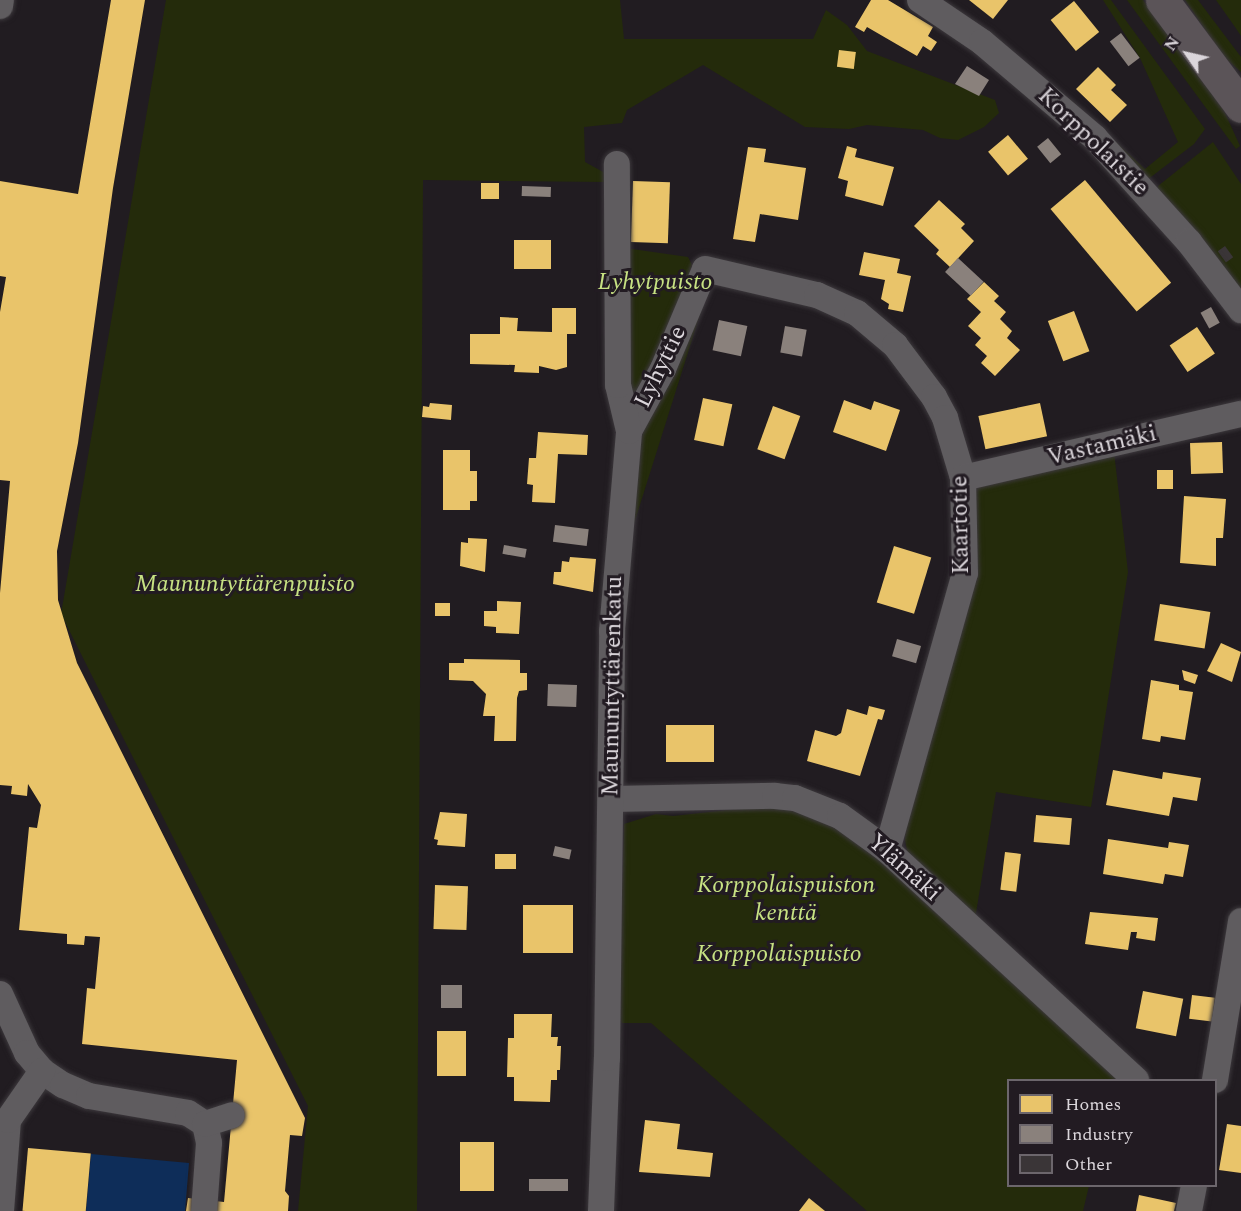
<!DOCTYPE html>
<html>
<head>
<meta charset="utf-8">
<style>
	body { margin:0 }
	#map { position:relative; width:1241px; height:1211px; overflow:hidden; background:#211c21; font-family:Spectral,serif }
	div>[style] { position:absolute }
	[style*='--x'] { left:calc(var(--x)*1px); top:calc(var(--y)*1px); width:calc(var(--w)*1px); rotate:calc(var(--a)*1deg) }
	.green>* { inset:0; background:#242b0b }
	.water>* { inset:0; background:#0e2d59 }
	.homes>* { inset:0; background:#e9c46a; transform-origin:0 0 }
	.industry>* { inset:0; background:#8a817c; transform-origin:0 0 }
	.building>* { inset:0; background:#3a3537; transform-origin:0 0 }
	.roads { filter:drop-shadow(0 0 2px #3c383c) drop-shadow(0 0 2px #3c383c) }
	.street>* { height:26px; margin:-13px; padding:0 13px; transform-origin:13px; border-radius:13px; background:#5f5c5f }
	.secondary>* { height:33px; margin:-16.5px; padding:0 16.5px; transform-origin:16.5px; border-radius:16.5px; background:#5b5458 }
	span { translate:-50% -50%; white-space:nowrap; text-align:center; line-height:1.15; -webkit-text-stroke:6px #221b22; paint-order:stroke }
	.street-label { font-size:24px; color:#dbd6db }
	.park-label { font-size:24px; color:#c7e283; font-style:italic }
	.legend { position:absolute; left:1007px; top:1079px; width:210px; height:108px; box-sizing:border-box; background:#221b22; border:2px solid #6c666c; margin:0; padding:8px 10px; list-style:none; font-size:18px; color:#dbd6db }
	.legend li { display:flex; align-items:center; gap:12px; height:30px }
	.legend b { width:30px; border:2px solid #6c666c }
	.north { position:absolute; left:1157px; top:24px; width:60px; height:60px; -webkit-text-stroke:4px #221b22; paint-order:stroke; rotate:304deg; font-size:16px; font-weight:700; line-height:24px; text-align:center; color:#dbd6db }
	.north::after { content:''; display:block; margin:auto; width:21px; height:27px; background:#dbd6db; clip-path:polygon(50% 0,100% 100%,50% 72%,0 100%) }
</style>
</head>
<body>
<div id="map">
	<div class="green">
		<i style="clip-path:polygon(166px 0,620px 0,624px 39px,813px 39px,826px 10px,847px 25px,867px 51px,995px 100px,999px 113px,984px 127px,958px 140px,940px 138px,923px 130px,867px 125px,849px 129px,805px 127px,703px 65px,627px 110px,622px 123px,584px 127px,585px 162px,605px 173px,605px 182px,423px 180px,417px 1211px,298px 1211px,308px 1106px,61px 614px)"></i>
		<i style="clip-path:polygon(1103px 0,1111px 0,1205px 129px,1194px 144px,1147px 180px,1069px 103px,1069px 98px,1145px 169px,1178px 142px,1140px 58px)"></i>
		<i style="clip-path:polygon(1127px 0,1143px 0,1220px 102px,1240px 146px,1236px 149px)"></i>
		<i style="clip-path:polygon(1185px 0,1198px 0,1241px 57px,1241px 72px,1224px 57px)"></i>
		<i style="clip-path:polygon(1216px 0,1241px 0,1241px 36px,1235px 27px)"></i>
		<i style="clip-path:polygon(1213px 142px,1241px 184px,1241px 295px,1157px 191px,1158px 186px)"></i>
		<i style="clip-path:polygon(625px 248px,688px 257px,692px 265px,677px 313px,635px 397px,626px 393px)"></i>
		<i style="clip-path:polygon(708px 289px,632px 530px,641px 437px)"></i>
		<i style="clip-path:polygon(1114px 452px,1128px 572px,1091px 807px,996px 792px,975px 919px,908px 856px,905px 840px,906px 814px,977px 482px)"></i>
		<i style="clip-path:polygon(782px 804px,860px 838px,1126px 1080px,1008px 1080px,1008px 1186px,1089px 1186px,1083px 1211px,867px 1211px,651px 1023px,622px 1023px,618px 1018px,624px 824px,656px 814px,673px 816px)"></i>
	</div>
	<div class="water">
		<i style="clip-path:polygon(91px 1154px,189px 1163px,185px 1211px,86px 1211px)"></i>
	</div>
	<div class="homes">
		<i style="clip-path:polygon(111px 0,145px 0,113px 188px,78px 443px,57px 551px,58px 600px,77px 663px,305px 1118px,302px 1136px,290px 1135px,285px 1191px,289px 1196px,288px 1211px,186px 1211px,188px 1198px,224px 1202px,237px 1060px,82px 1044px,87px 988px,95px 989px,100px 937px,85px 936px,84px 945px,67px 944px,67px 934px,19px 930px,29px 827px,37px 828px,41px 805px,28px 784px,27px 796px,11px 794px,12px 786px,0 785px,0 593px,10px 481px,0 480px,0 312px,6px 277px,0 276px,0 181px,78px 194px)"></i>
		<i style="clip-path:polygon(871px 0,888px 0,933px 27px,928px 36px,937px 42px,931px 51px,923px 46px,917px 56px,867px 27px,864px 32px,855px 27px)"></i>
		<i style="clip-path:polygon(969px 0,1008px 0,993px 19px)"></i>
		<i style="left:1074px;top:1px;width:40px;height:30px;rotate:51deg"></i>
		<i style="left:839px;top:50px;width:17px;height:17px;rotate:7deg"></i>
		<i style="clip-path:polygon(1098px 67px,1116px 85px,1111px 90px,1127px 105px,1110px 122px,1076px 89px)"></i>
		<i style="left:1008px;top:135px;width:31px;height:26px;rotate:50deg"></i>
		<i style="clip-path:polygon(847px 146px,857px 149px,855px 157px,894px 167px,883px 206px,845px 196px,848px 181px,838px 178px)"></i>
		<i style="clip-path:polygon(748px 147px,766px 149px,764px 162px,806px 168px,798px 220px,760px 214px,755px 242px,733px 239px)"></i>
		<i style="left:1085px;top:180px;width:134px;height:45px;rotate:50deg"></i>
		<i style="left:633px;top:181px;width:37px;height:61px;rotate:2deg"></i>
		<i style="left:481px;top:183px;width:18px;height:16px"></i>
		<i style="clip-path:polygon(939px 200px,965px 224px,961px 228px,974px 241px,950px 267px,936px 254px,939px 250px,914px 226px)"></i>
		<i style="left:514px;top:240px;width:37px;height:29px"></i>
		<i style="clip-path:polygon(864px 252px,900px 259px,897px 273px,911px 276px,903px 312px,888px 309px,889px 304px,881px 299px,885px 280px,859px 275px)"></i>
		<i style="clip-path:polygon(984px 282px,999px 296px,994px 301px,1006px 312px,1000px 319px,1012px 331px,1007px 338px,1020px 350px,995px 376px,981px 363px,987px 356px,975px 345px,981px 338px,968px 326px,981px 312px,967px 299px)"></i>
		<i style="clip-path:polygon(552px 308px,576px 308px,576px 334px,567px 334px,567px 367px,556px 370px,539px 366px,539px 373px,514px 372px,515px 365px,470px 364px,470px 334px,500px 334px,500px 317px,518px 318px,517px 331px,552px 332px)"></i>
		<i style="left:1074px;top:311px;width:43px;height:28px;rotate:69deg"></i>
		<i style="left:1197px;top:327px;width:32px;height:33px;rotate:56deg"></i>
		<i style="left:703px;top:398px;width:30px;height:43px;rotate:12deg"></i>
		<i style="clip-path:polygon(844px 400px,871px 410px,874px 401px,900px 410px,886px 451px,833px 432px)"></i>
		<i style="clip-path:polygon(430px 403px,452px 405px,451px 420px,422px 417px,423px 406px,429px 407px)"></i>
		<i style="left:1040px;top:403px;width:34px;height:63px;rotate:78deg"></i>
		<i style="left:773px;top:406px;width:29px;height:46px;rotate:20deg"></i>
		<i style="clip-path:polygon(538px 432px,588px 435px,587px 455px,558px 454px,555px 503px,532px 502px,533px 485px,527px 484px,529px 458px,536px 458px)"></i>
		<i style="left:1222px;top:442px;width:31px;height:32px;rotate:88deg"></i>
		<i style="clip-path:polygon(443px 450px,470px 450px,470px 471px,477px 471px,477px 501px,470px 501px,470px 510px,443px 510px)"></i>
		<i style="left:1157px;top:470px;width:16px;height:19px"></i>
		<i style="clip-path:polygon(1184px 496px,1226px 499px,1223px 538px,1216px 538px,1216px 566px,1180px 563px)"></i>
		<i style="clip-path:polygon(468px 538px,487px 539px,485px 572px,460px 566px,461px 542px,468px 543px)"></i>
		<i style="left:894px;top:546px;width:39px;height:59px;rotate:17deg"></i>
		<i style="clip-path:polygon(570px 557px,596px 559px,593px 592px,553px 584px,554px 572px,561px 572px,562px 561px,569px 562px)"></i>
		<i style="clip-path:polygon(497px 601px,521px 602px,519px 634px,496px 633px,496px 627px,484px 626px,484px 611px,497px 611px)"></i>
		<i style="left:435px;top:603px;width:15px;height:13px"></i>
		<i style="left:1160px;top:604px;width:51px;height:37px;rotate:9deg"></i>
		<i style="clip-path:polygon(1221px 643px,1241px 652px,1232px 682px,1207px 671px)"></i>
		<i style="clip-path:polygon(464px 659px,520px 660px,520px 673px,527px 673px,527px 690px,519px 691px,517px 698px,516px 741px,494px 741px,495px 716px,483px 716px,486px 694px,473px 681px,449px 680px,449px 663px,464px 663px)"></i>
		<i style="clip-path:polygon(1182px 670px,1198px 675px,1195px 684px,1184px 680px)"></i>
		<i style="clip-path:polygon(1151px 680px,1179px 685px,1179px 690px,1193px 692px,1185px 740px,1161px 736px,1160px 742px,1142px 739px)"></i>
		<i style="clip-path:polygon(869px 706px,885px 710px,882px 720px,878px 719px,860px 776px,807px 761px,815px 730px,836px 736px,841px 733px,847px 709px,867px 715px)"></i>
		<i style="left:666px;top:725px;width:48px;height:37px"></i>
		<i style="clip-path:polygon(1113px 770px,1162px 779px,1163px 772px,1201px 778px,1197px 801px,1173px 797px,1169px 816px,1106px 805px)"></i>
		<i style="clip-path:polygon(440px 812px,467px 814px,465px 847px,437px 845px,438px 840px,434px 839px)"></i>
		<i style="left:1036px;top:815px;width:36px;height:27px;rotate:5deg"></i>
		<i style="clip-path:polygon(1108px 839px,1168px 848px,1169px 842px,1189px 845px,1183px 877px,1165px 874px,1163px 884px,1103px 874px)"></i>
		<i style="left:1005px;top:852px;width:16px;height:38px;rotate:7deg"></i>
		<i style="left:495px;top:854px;width:21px;height:15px"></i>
		<i style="left:435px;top:885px;width:33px;height:44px;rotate:2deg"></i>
		<i style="left:523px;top:905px;width:50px;height:48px"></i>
		<i style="clip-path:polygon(1090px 912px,1158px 918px,1155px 941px,1136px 938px,1137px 932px,1131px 932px,1128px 950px,1085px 944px)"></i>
		<i style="left:1143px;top:991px;width:41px;height:38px;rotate:11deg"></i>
		<i style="left:1192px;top:995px;width:23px;height:24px;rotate:7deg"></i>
		<i style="clip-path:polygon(514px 1014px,552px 1014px,551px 1037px,558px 1037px,557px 1046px,561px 1046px,560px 1070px,557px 1070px,557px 1080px,551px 1080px,550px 1102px,514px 1101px,514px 1077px,507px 1077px,508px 1038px,514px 1038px)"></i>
		<i style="left:437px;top:1031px;width:29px;height:45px"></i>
		<i style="clip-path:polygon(645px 1120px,680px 1124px,677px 1149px,713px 1153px,710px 1177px,639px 1172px)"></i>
		<i style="clip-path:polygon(1227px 1124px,1241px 1126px,1241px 1173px,1219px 1170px)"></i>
		<i style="left:460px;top:1142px;width:34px;height:49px"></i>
		<i style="left:28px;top:1148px;width:63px;height:63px;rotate:5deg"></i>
		<i style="clip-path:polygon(1139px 1195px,1176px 1203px,1174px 1211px,1136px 1211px)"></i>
		<i style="clip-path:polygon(809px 1198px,825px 1211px,799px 1211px)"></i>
	</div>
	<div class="industry">
		<i style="left:1121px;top:33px;width:31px;height:14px;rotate:53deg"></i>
		<i style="clip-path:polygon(967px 66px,989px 80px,979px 96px,955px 84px)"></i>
		<i style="left:1048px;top:138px;width:21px;height:14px;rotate:51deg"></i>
		<i style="left:522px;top:186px;width:29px;height:10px;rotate:2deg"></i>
		<i style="left:958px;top:258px;width:35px;height:19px;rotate:43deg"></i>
		<i style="left:1211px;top:307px;width:18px;height:12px;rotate:61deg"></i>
		<i style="left:719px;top:320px;width:29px;height:31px;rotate:12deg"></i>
		<i style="left:785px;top:326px;width:22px;height:27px;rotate:10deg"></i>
		<i style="left:555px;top:525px;width:34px;height:17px;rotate:7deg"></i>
		<i style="left:504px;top:545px;width:23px;height:9px;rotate:10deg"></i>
		<i style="left:897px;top:639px;width:25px;height:18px;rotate:16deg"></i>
		<i style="left:548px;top:684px;width:29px;height:22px;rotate:2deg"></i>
		<i style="left:555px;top:846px;width:17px;height:10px;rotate:13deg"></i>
		<i style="left:441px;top:985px;width:21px;height:23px"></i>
		<i style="left:529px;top:1179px;width:39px;height:12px"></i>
	</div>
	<div class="building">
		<i style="left:1225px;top:246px;width:14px;height:9px;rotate:54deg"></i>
	</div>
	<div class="roads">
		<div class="street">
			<i style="--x:920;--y:0;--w:75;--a:34.1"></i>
			<i style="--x:982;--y:42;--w:148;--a:40.3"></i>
			<i style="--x:1095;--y:138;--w:140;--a:47.9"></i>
			<i style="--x:1189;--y:242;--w:86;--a:52.6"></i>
			<i style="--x:0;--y:6;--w:6;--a:-81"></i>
			<i style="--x:629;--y:431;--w:71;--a:-61.3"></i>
			<i style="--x:663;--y:369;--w:108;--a:-67.2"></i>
			<i style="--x:705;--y:269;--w:115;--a:13.1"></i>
			<i style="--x:817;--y:295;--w:44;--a:24.2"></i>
			<i style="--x:857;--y:313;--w:50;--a:40.1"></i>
			<i style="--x:895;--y:345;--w:65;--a:53.1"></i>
			<i style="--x:934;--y:397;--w:24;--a:62"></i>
			<i style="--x:945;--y:418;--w:63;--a:73.3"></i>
			<i style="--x:963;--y:478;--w:95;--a:88.8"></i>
			<i style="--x:965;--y:573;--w:288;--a:105.7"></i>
			<i style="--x:963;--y:478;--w:285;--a:-13"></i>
			<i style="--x:612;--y:799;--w:163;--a:-1.1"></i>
			<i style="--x:775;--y:796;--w:20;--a:6"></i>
			<i style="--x:795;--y:798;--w:48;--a:21.8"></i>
			<i style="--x:840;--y:816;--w:58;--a:35.9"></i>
			<i style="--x:887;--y:850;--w:339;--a:42.7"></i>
			<i style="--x:0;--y:994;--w:65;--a:65.4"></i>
			<i style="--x:27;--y:1053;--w:23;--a:50"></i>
			<i style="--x:42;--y:1071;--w:25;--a:34"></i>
			<i style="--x:63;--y:1085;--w:28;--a:23"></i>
			<i style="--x:89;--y:1096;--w:100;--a:9.7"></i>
			<i style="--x:188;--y:1113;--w:20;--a:33"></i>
			<i style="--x:205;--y:1124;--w:19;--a:78"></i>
			<i style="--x:209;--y:1143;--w:68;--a:94.2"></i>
			<i style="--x:1215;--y:1080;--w:161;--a:-80.7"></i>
			<i style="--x:205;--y:1124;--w:28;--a:-18"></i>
			<i style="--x:1;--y:1211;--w:91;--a:-85.6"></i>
			<i style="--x:8;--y:1120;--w:60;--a:-55.2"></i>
			<i style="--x:601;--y:1211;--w:153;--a:-87.8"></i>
			<i style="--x:607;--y:1058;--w:427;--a:-89.3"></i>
			<i style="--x:612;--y:631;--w:201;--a:-85.1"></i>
			<i style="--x:629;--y:431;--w:47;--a:-103.4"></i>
			<i style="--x:618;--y:385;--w:221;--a:-90.3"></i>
			<i style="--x:1189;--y:1211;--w:25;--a:-79"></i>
		</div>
		<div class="secondary">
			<i style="--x:1162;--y:0;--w:132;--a:53.3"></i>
		</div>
	</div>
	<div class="street-label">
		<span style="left:1093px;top:142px;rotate:44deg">Korppolaistie</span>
		<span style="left:661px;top:367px;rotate:-64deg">Lyhyttie</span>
		<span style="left:1102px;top:446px;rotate:-13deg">Vastamäki</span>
		<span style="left:961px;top:525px;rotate:-91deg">Kaartotie</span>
		<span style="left:613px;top:686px;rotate:-89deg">Maununtyttärenkatu</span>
		<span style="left:904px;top:868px;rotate:42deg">Ylämäki</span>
	</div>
	<div class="park-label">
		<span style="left:655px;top:283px">Lyhytpuisto</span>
		<span style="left:245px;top:585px">Maununtyttärenpuisto</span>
		<span style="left:786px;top:900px">Korppolaispuiston<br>kenttä</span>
		<span style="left:779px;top:955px">Korppolaispuisto</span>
	</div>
	<ul class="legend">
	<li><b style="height:16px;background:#e9c46a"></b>Homes</li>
	<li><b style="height:16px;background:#8a817c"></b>Industry</li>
	<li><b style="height:16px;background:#3a3537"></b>Other</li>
	</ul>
	<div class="north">N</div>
</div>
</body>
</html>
